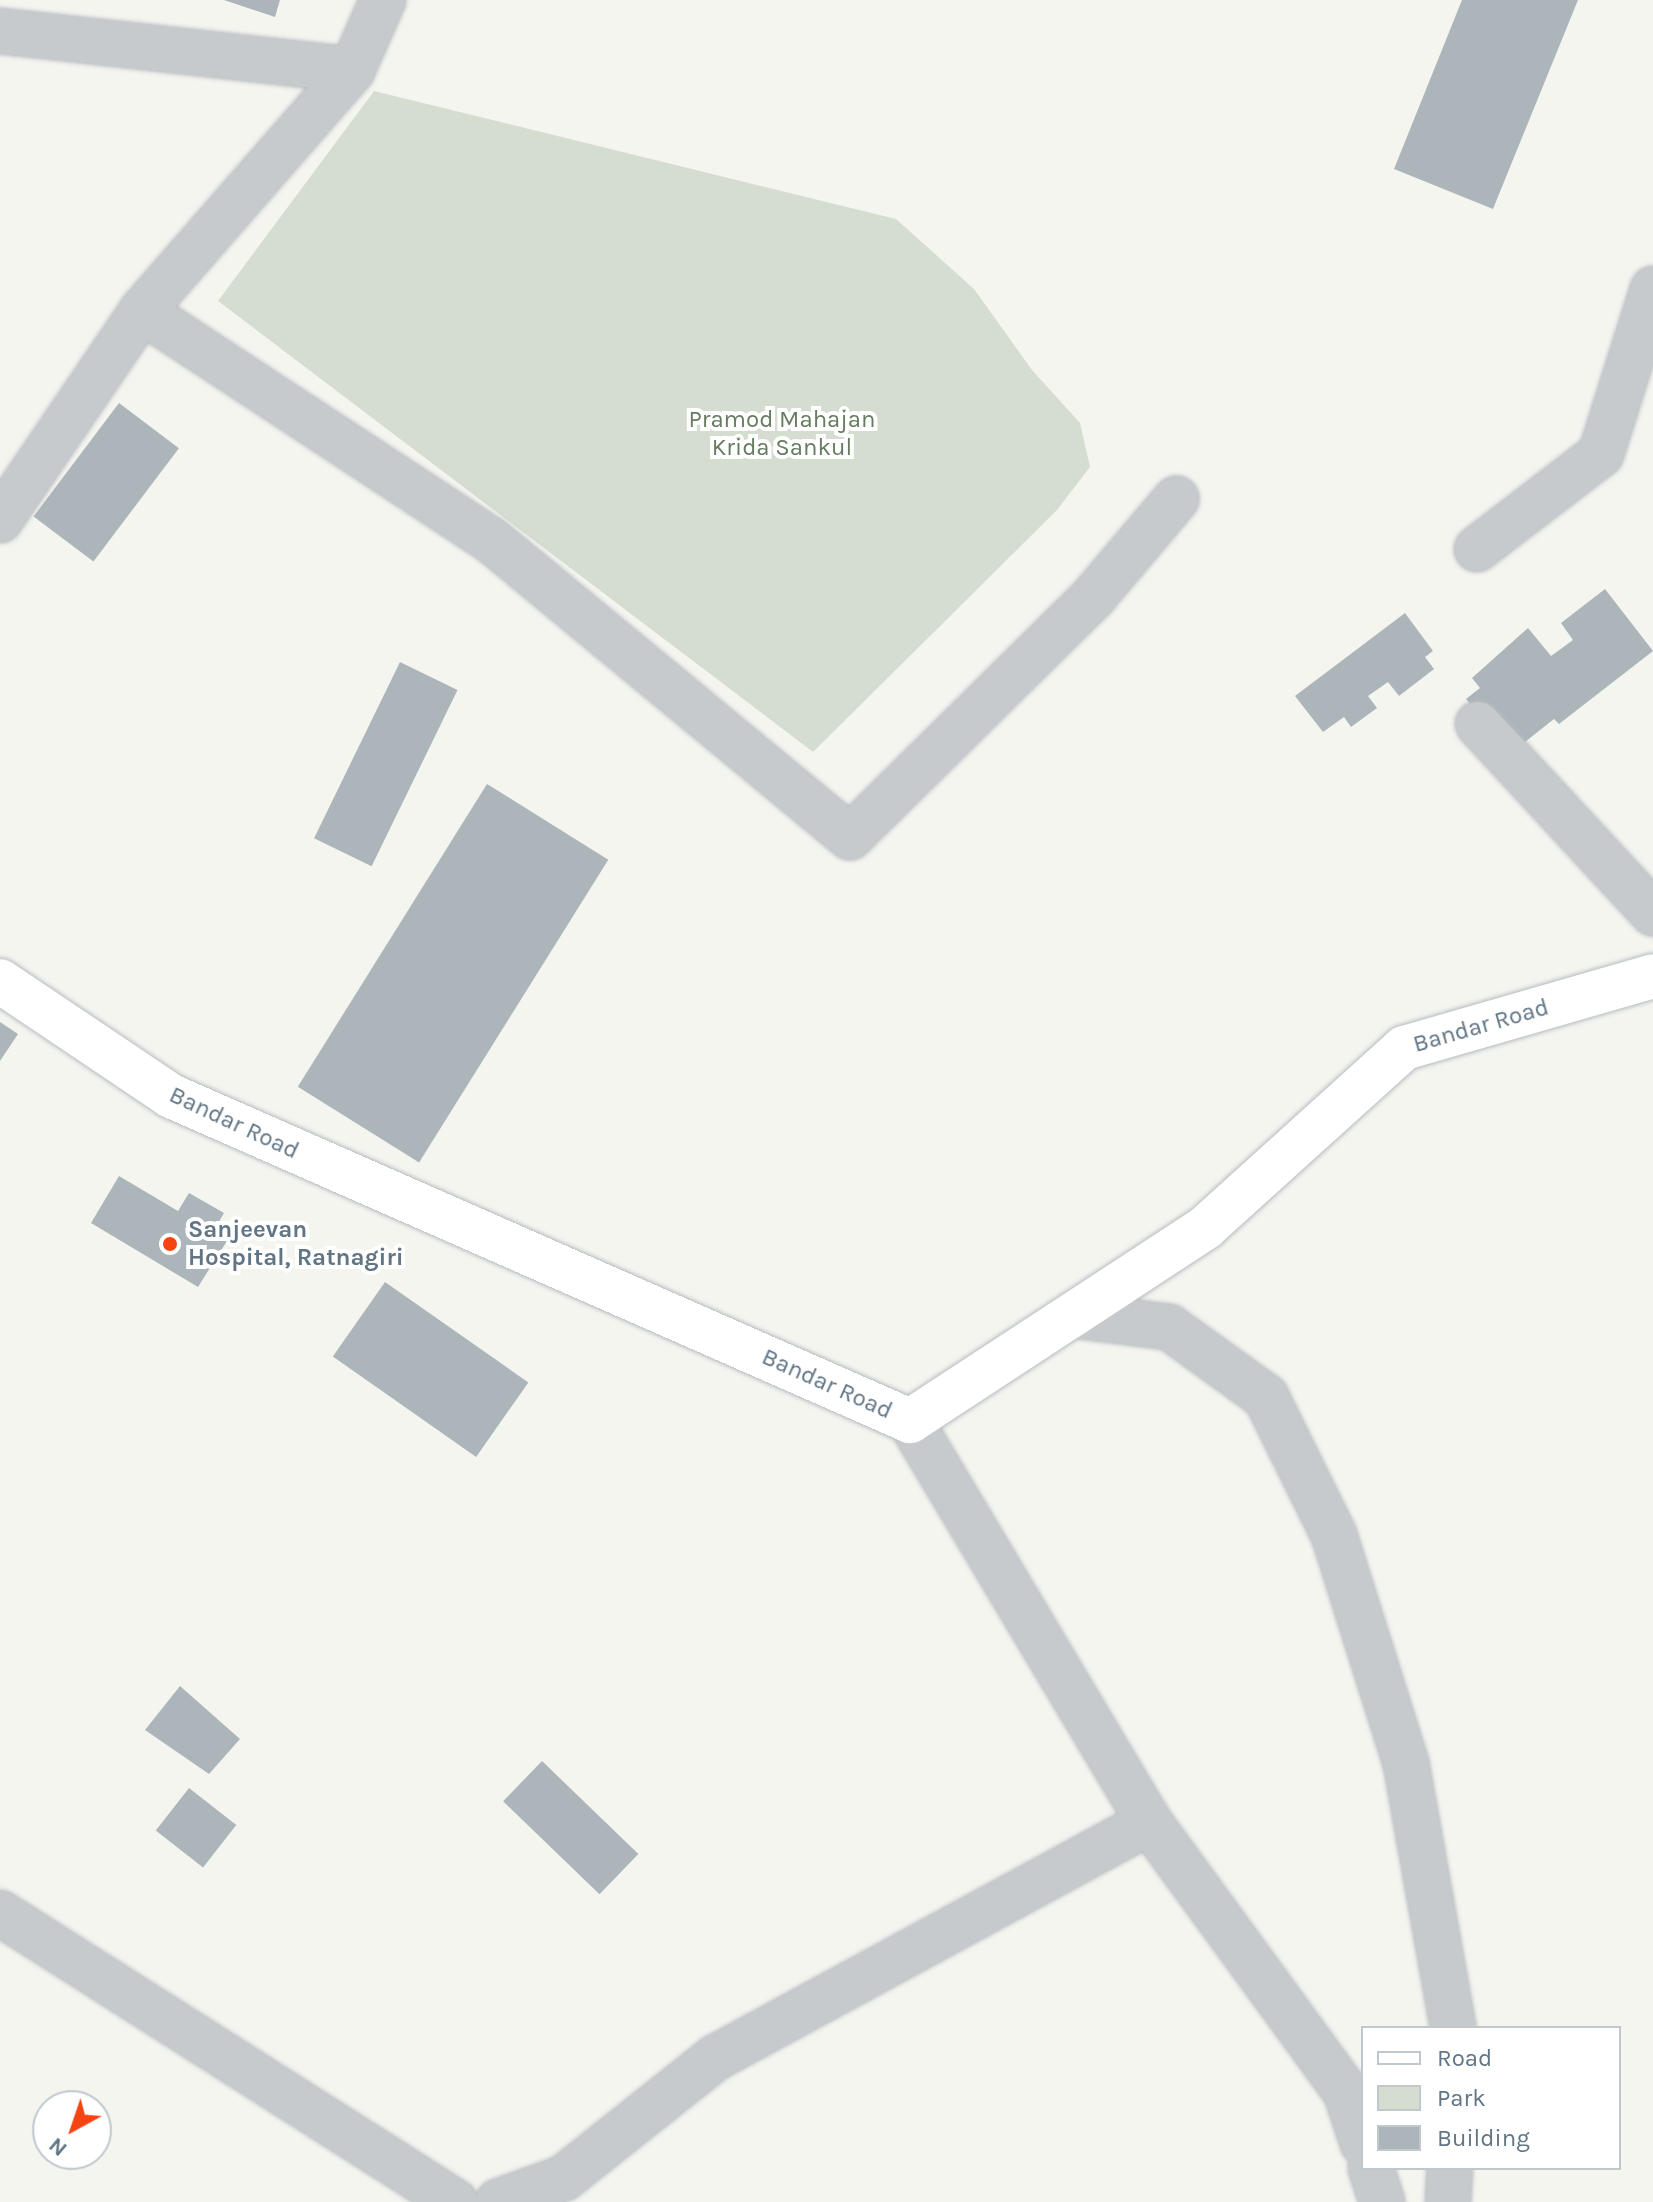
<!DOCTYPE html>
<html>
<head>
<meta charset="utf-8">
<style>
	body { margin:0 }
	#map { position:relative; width:1653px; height:2202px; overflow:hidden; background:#f5f5f0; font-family:Karla,sans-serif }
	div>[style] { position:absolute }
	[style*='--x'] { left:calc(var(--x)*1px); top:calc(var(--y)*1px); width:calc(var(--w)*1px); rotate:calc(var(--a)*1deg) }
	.green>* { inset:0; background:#d5ddd1 }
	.building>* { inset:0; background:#acb5ba; transform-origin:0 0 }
	.roads { filter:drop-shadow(0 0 2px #b6bcc0) drop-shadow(0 0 2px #b6bcc0) }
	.street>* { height:44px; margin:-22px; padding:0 22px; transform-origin:22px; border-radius:22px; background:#c7cacd }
	.secondary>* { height:44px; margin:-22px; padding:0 22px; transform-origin:22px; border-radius:22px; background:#fff }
	.dots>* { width:22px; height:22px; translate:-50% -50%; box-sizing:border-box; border:4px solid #fff; border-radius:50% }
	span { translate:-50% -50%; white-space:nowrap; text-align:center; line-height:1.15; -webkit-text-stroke:8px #fff; paint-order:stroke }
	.park-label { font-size:24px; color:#667b60 }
	.street-label { font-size:24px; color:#617585 }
	.poi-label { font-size:24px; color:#617585; font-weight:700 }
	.left { translate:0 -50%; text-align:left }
	.legend { position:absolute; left:1361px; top:2026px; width:260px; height:144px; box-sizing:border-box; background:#fff; border:2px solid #c0c8ce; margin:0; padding:10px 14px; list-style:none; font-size:24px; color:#617585 }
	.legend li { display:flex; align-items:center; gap:16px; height:40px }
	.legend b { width:40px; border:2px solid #c0c8ce }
	.north { position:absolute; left:32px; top:2090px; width:80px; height:80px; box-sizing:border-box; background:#fff; border:2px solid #c0c8ce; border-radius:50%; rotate:220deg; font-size:22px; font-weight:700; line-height:32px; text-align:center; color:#617585 }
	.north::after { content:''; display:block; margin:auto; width:28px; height:36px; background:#f44411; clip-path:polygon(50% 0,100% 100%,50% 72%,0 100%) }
</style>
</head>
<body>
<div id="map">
	<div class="green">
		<i style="clip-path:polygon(374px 91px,896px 219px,974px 289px,1032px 370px,1080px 423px,1090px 467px,1057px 510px,813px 752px,218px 301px)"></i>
	</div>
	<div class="building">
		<i style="clip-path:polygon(224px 0,280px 0,275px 17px)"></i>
		<i style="clip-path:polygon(1462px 0,1578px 0,1493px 209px,1394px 169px)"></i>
		<i style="left:119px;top:403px;width:75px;height:142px;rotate:37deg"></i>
		<i style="clip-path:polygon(1605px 589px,1653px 651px,1559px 724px,1554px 719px,1521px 745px,1498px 738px,1466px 699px,1480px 688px,1472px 678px,1528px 628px,1551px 656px,1573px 640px,1561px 623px)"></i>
		<i style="clip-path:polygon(1405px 613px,1433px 651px,1425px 657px,1434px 669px,1399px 696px,1388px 682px,1368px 696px,1377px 708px,1351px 727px,1344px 717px,1323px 732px,1295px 696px)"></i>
		<i style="left:400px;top:662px;width:64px;height:196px;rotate:26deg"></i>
		<i style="left:487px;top:784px;width:143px;height:357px;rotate:32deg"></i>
		<i style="clip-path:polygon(0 1022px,18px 1034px,0 1061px)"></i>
		<i style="clip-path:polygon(119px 1176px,178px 1211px,189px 1193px,224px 1213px,213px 1232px,227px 1241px,198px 1287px,91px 1223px)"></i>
		<i style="left:385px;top:1282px;width:175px;height:91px;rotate:35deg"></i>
		<i style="clip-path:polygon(180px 1686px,240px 1739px,209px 1774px,145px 1730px)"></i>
		<i style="left:542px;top:1761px;width:134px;height:56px;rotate:44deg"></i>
		<i style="left:189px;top:1788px;width:60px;height:54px;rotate:38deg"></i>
	</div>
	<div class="roads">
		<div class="street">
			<i style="--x:0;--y:31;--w:354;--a:6.3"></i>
			<i style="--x:142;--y:311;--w:417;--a:33.3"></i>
			<i style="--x:491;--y:540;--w:466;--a:39.6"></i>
			<i style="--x:850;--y:837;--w:344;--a:-44.6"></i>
			<i style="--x:1095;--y:595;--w:126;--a:-49.8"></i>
			<i style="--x:0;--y:520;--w:253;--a:-55.8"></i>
			<i style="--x:142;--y:311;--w:320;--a:-48.9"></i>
			<i style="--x:352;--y:70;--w:77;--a:-66.1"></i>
			<i style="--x:1477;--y:549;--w:156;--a:-37.5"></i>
			<i style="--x:1601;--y:454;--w:173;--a:-72.5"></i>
			<i style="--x:1478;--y:724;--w:258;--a:47.2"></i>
			<i style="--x:1072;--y:1315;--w:98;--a:7.1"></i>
			<i style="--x:1169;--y:1327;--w:120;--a:35.8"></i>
			<i style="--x:1266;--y:1397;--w:154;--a:63.8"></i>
			<i style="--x:1334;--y:1535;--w:239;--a:72.5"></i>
			<i style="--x:1406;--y:1763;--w:269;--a:79.9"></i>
			<i style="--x:910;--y:1421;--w:467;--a:59.2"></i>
			<i style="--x:1149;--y:1822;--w:334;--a:53.9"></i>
			<i style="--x:1346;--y:2092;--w:54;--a:71.6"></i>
			<i style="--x:0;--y:1913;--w:539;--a:32.42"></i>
			<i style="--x:1371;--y:2168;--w:36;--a:72"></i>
			<i style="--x:498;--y:2202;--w:70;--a:-20"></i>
			<i style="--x:564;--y:2178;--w:193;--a:-38.5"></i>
			<i style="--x:715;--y:2058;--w:494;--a:-28.5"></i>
			<i style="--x:1448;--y:2202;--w:34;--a:-87"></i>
		</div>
		<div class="secondary">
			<i style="--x:0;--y:981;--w:206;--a:33.9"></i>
			<i style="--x:171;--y:1096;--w:807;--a:23.74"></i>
			<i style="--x:910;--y:1421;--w:354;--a:-33.2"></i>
			<i style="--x:1206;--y:1227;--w:267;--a:-42.1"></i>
			<i style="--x:1404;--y:1048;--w:259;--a:-16.1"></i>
		</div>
	</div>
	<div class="dots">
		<i style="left:170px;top:1244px;background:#f44411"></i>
	</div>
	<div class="park-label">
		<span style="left:782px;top:434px">Pramod Mahajan<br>Krida Sankul</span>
	</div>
	<div class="street-label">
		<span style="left:1481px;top:1026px;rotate:-16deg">Bandar Road</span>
		<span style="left:234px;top:1123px;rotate:25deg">Bandar Road</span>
		<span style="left:827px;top:1384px;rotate:24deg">Bandar Road</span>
	</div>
	<div class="poi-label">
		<span class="left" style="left:188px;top:1244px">Sanjeevan<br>Hospital, Ratnagiri</span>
	</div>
	<ul class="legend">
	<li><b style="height:10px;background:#fff"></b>Road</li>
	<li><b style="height:22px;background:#d5ddd1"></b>Park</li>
	<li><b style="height:22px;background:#acb5ba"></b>Building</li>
	</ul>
	<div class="north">N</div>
</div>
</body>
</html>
